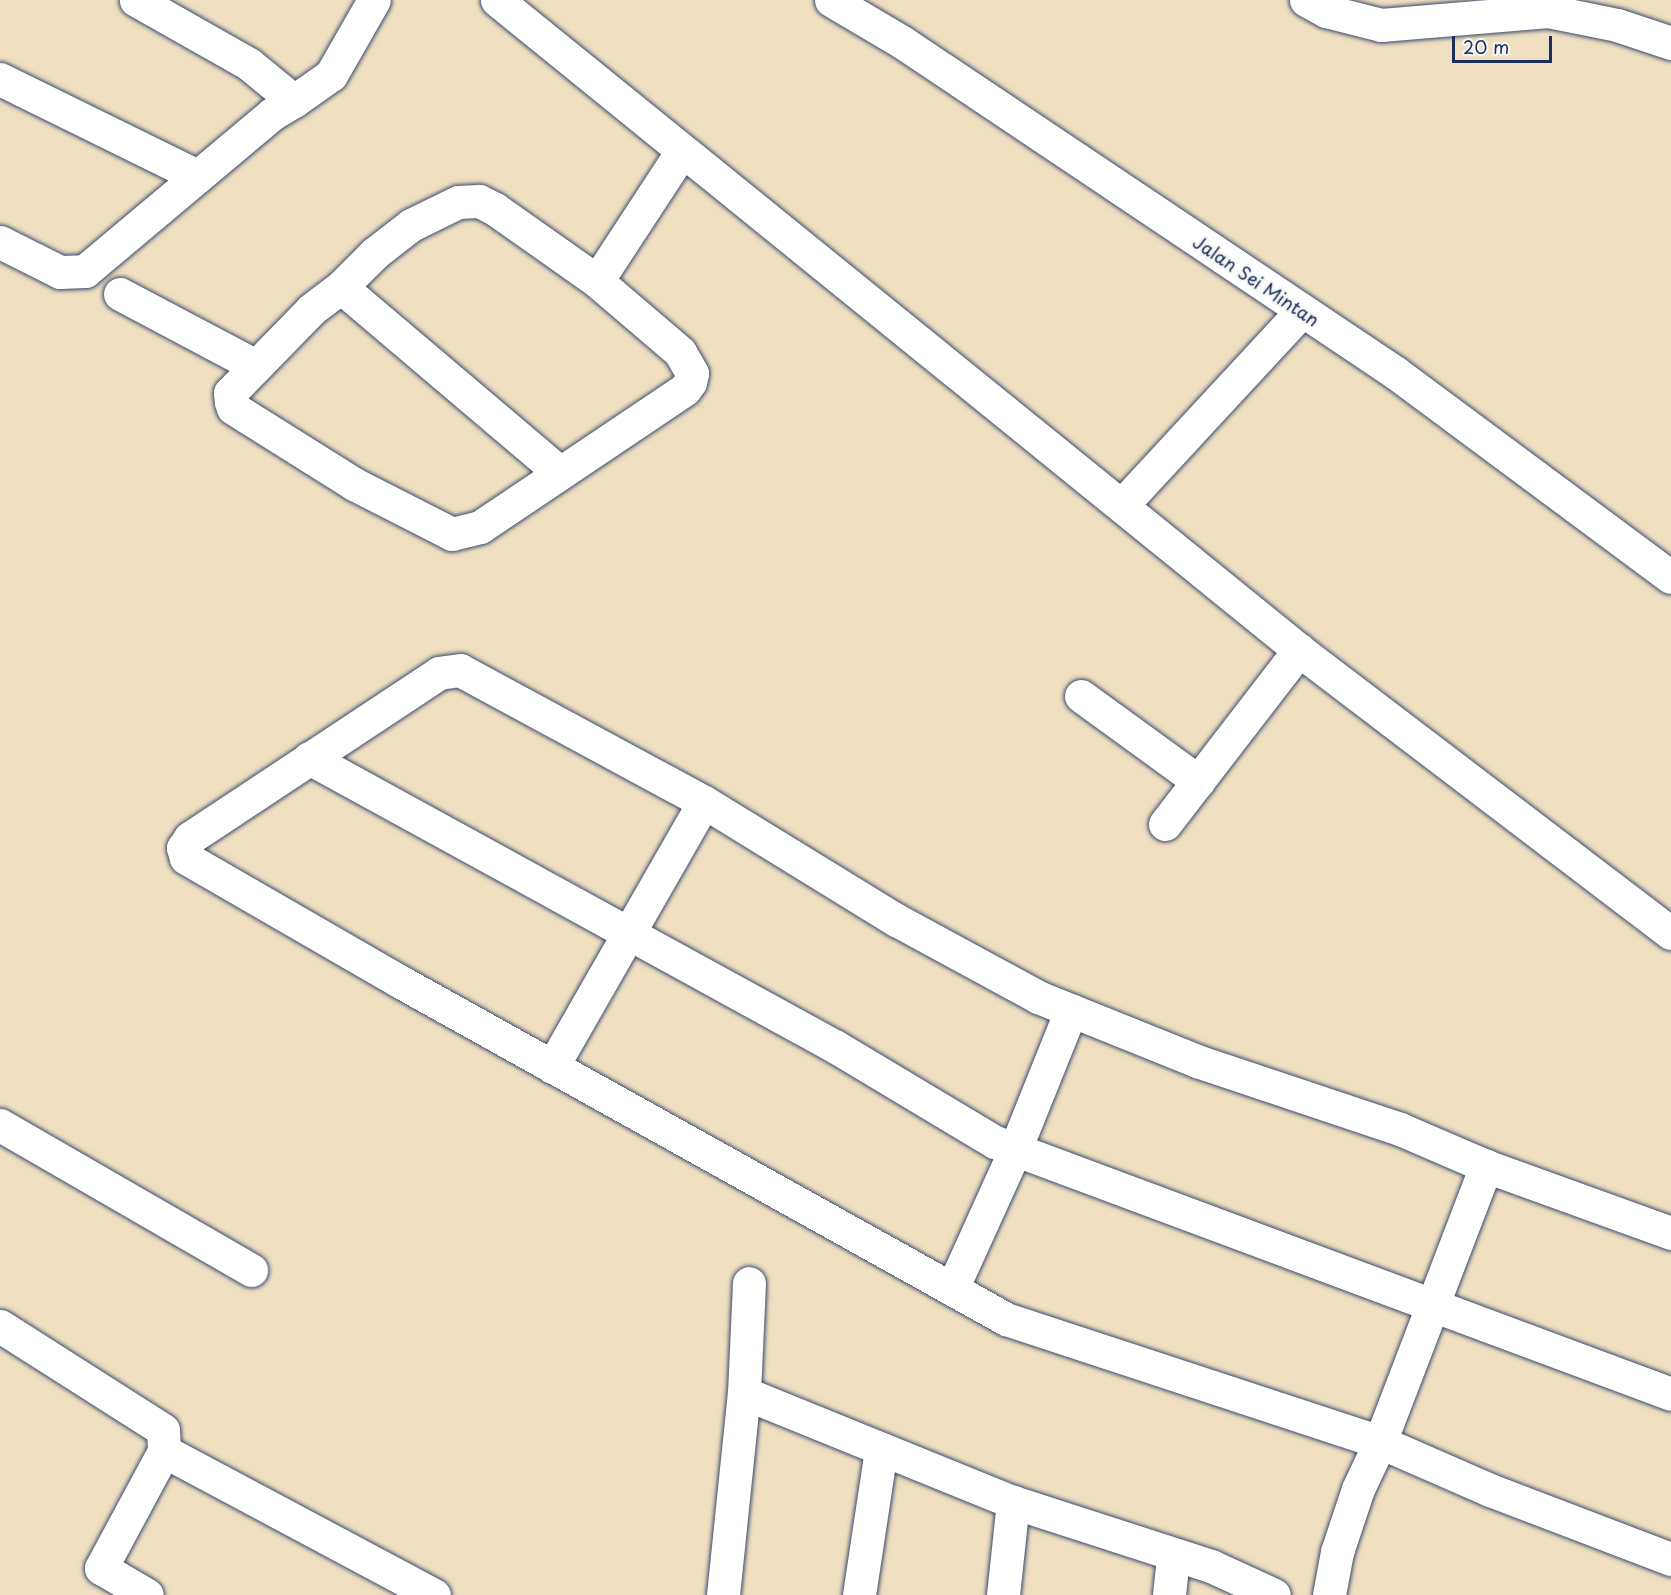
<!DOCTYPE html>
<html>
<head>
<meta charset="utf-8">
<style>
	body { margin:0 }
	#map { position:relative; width:1671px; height:1595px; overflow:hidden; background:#f0e0c1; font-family:"Playpen Sans",sans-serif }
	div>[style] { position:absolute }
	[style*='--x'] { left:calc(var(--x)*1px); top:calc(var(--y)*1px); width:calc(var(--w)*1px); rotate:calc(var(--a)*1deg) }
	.roads { filter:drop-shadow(0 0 2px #3b4a6d) drop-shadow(0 0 2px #3b4a6d) }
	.minor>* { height:33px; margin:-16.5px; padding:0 16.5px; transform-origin:16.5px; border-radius:16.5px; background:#fff }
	span { translate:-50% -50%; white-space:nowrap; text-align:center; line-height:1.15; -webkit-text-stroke:4.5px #f6f6f2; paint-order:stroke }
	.street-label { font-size:18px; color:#1b2f5e }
	.scale { position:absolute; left:1452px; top:36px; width:100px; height:27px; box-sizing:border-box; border:3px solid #1b2f5e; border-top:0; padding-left:8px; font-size:18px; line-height:21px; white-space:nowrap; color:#1b2f5e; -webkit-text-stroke:4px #f6f6f2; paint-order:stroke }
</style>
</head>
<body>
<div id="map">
	<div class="roads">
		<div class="minor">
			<i style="--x:497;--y:0;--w:1032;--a:39.02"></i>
			<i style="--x:1299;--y:650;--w:467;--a:37.3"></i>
			<i style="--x:831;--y:0;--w:82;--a:30.6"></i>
			<i style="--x:902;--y:42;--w:595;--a:33.82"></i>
			<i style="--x:1396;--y:373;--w:342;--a:36.6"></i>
			<i style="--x:1306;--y:0;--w:23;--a:29"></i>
			<i style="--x:1326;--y:11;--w:57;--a:14.3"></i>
			<i style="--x:1381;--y:25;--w:168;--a:-4.8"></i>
			<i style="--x:1548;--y:11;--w:70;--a:11.5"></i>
			<i style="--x:1617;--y:25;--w:57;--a:18.4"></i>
			<i style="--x:0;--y:79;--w:220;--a:26.2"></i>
			<i style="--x:294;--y:101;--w:45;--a:-35.1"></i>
			<i style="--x:331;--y:75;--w:86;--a:-60.2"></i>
			<i style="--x:0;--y:242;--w:67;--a:26.6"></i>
			<i style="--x:60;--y:272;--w:25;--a:-2"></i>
			<i style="--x:85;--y:271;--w:244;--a:-40"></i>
			<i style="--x:272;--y:114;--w:26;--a:-31"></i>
			<i style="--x:294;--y:101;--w:58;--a:-140.6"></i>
			<i style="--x:249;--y:64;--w:130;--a:-150.5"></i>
			<i style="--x:597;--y:281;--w:125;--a:-144.8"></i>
			<i style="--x:495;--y:209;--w:18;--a:-153"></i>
			<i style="--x:479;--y:201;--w:21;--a:177"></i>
			<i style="--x:458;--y:202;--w:52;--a:153.9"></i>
			<i style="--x:411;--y:225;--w:46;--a:142.1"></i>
			<i style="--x:375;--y:253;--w:48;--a:135"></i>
			<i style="--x:341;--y:287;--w:38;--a:143"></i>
			<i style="--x:311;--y:310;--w:116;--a:134.3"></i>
			<i style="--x:230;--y:393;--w:9;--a:84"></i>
			<i style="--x:231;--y:402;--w:6;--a:72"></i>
			<i style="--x:233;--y:408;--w:143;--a:32.1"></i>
			<i style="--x:354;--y:484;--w:110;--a:27"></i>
			<i style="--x:452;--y:534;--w:29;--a:-14"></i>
			<i style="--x:480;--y:527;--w:247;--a:-33.9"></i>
			<i style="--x:685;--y:389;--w:9;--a:-54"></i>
			<i style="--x:690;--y:382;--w:9;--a:-77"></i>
			<i style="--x:692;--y:373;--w:24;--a:-120"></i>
			<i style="--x:680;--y:352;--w:109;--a:-139.5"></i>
			<i style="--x:597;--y:281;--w:155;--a:-56.8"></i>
			<i style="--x:341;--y:287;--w:287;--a:40.3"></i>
			<i style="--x:120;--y:294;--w:154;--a:27.9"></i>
			<i style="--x:1122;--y:505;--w:263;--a:-47.2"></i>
			<i style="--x:1081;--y:696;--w:145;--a:36"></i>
			<i style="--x:309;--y:758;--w:601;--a:28.74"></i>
			<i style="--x:836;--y:1047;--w:185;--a:30.9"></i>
			<i style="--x:995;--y:1142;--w:721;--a:20.44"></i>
			<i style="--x:1165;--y:824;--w:220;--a:-52.4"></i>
			<i style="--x:552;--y:1067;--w:305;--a:-60.2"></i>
			<i style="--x:0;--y:1125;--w:290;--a:30"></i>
			<i style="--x:1671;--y:1233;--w:197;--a:-160.1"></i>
			<i style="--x:1486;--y:1166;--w:94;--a:-156.7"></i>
			<i style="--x:1400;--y:1129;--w:214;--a:-161.5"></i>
			<i style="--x:1197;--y:1061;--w:171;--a:-158.1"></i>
			<i style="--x:1038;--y:997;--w:162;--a:-151.5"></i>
			<i style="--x:896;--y:920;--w:225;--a:-148.4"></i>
			<i style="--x:704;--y:802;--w:277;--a:-151.6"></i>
			<i style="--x:460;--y:670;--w:21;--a:172"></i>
			<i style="--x:439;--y:673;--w:299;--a:146.5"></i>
			<i style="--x:190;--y:838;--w:12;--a:125"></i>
			<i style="--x:183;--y:848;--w:10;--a:73"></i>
			<i style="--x:186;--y:858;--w:246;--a:30"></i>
			<i style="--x:399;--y:981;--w:695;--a:29.11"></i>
			<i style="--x:1006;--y:1319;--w:394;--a:18.2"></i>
			<i style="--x:1380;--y:1442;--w:120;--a:23.6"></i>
			<i style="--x:1490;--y:1490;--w:194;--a:20.9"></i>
			<i style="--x:952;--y:1289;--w:145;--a:-65.6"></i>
			<i style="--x:1012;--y:1157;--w:158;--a:-68.1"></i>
			<i style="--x:0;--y:1326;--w:193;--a:32.5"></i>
			<i style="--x:163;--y:1430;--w:21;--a:87"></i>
			<i style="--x:164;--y:1451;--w:133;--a:118.3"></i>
			<i style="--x:101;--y:1568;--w:53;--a:30.4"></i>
			<i style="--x:744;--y:1393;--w:290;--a:22.1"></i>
			<i style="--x:1013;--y:1502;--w:208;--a:17.9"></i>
			<i style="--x:1211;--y:1566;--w:69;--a:24.7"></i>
			<i style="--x:164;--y:1451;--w:306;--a:28.1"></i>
			<i style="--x:723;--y:1595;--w:203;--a:-84.1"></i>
			<i style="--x:744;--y:1393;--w:110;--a:-87.4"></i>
			<i style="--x:859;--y:1595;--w:147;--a:-81.4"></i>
			<i style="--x:1003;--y:1595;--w:94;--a:-83.9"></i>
			<i style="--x:1169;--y:1595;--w:39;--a:-84"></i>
			<i style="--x:1329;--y:1595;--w:44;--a:-79.5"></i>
			<i style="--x:1337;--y:1552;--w:66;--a:-71.6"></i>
			<i style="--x:1358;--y:1489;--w:52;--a:-64.9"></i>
			<i style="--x:1380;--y:1442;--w:296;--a:-69"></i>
		</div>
	</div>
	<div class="street-label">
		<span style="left:1256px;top:281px;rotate:34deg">Jalan Sei Mintan</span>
	</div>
	<div class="scale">20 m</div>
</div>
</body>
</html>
